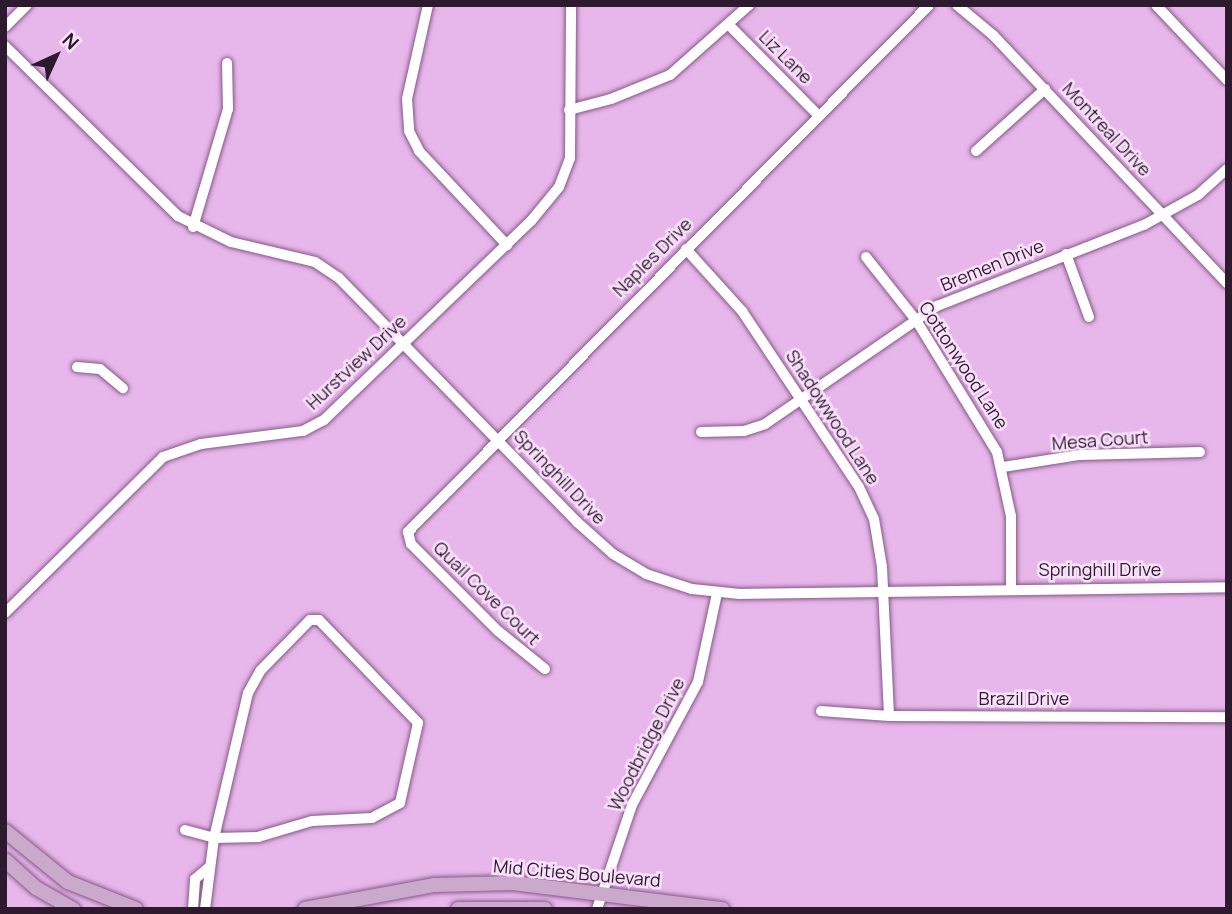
<!DOCTYPE html>
<html>
<head>
<meta charset="utf-8">
<style>
	body { margin:0 }
	#map { position:relative; width:1232px; height:914px; overflow:hidden; background:#e7b6ea; font-family:Manrope,sans-serif }
	div>[style] { position:absolute }
	[style*='--x'] { left:calc(var(--x)*1px); top:calc(var(--y)*1px); width:calc(var(--w)*1px); rotate:calc(var(--a)*1deg) }
	.roads { filter:drop-shadow(0 0 2px #865989) drop-shadow(0 0 2px #865989) }
	.minor>* { height:10px; margin:-5px; padding:0 5px; transform-origin:5px; border-radius:5px; background:#fff }
	.major>* { height:14px; margin:-7px; padding:0 7px; transform-origin:7px; border-radius:7px; background:#caa9cd }
	span { translate:-50% -50%; white-space:nowrap; text-align:center; line-height:1.15; -webkit-text-stroke:5px #fae1fb; paint-order:stroke }
	.street-label { font-size:18px; color:#2d1a2e }
	.frame { position:absolute; inset:0; border:7px solid #2d1a2e; pointer-events:none }
	.north { position:absolute; left:21px; top:21px; width:70px; height:70px; -webkit-text-stroke:5px #fae1fb; paint-order:stroke; rotate:45deg; font-size:19px; font-weight:700; line-height:28px; text-align:center; color:#2d1a2e }
	.north::after { content:''; display:block; margin:auto; width:24px; height:32px; background:#2d1a2e; clip-path:polygon(50% 0,100% 100%,50% 72%,0 100%) }
</style>
</head>
<body>
<div id="map">
	<div class="roads">
		<div class="minor">
			<i style="--x:428;--y:5;--w:96;--a:102.6"></i>
			<i style="--x:407;--y:99;--w:32;--a:86"></i>
			<i style="--x:409;--y:131;--w:22;--a:63"></i>
			<i style="--x:419;--y:151;--w:129;--a:46.9"></i>
			<i style="--x:957;--y:5;--w:47;--a:39.8"></i>
			<i style="--x:993;--y:35;--w:341;--a:46.7"></i>
			<i style="--x:1156;--y:5;--w:103;--a:46.6"></i>
			<i style="--x:729;--y:25;--w:125;--a:45.3"></i>
			<i style="--x:5;--y:27;--w:31;--a:-45"></i>
			<i style="--x:5;--y:46;--w:243;--a:44.5"></i>
			<i style="--x:178;--y:216;--w:59;--a:26.1"></i>
			<i style="--x:231;--y:242;--w:86;--a:13.4"></i>
			<i style="--x:315;--y:262;--w:29;--a:34"></i>
			<i style="--x:339;--y:278;--w:341;--a:45.7"></i>
			<i style="--x:577;--y:522;--w:48;--a:41.6"></i>
			<i style="--x:613;--y:554;--w:39;--a:31"></i>
			<i style="--x:646;--y:574;--w:48;--a:18.1"></i>
			<i style="--x:692;--y:589;--w:48;--a:5.9"></i>
			<i style="--x:740;--y:594;--w:487;--a:-0.8"></i>
			<i style="--x:569;--y:110;--w:43;--a:-14.7"></i>
			<i style="--x:611;--y:99;--w:64;--a:-22.1"></i>
			<i style="--x:670;--y:75;--w:106;--a:-41.5"></i>
			<i style="--x:976;--y:151;--w:93;--a:-41.9"></i>
			<i style="--x:193;--y:227;--w:123;--a:-73.5"></i>
			<i style="--x:228;--y:109;--w:46;--a:-91.2"></i>
			<i style="--x:686;--y:249;--w:84;--a:47.9"></i>
			<i style="--x:742;--y:311;--w:211;--a:56.4"></i>
			<i style="--x:859;--y:487;--w:35;--a:65"></i>
			<i style="--x:874;--y:519;--w:49;--a:80.5"></i>
			<i style="--x:882;--y:567;--w:149;--a:87.3"></i>
			<i style="--x:1066;--y:254;--w:67;--a:69.9"></i>
			<i style="--x:866;--y:257;--w:80;--a:51.6"></i>
			<i style="--x:916;--y:320;--w:155;--a:58.5"></i>
			<i style="--x:997;--y:452;--w:66;--a:77.7"></i>
			<i style="--x:1011;--y:516;--w:71;--a:90"></i>
			<i style="--x:77;--y:367;--w:23;--a:5"></i>
			<i style="--x:100;--y:369;--w:30;--a:40"></i>
			<i style="--x:701;--y:432;--w:43;--a:-1.3"></i>
			<i style="--x:744;--y:431;--w:22;--a:-18"></i>
			<i style="--x:765;--y:424;--w:209;--a:-34.5"></i>
			<i style="--x:937;--y:306;--w:222;--a:-21.4"></i>
			<i style="--x:1144;--y:225;--w:62;--a:-29.1"></i>
			<i style="--x:1198;--y:195;--w:39;--a:-42"></i>
			<i style="--x:1003;--y:467;--w:78;--a:-8.9"></i>
			<i style="--x:1080;--y:455;--w:120;--a:-1.4"></i>
			<i style="--x:5;--y:613;--w:222;--a:-44.6"></i>
			<i style="--x:163;--y:457;--w:40;--a:-18.9"></i>
			<i style="--x:201;--y:444;--w:103;--a:-7.3"></i>
			<i style="--x:303;--y:431;--w:24;--a:-28"></i>
			<i style="--x:324;--y:420;--w:287;--a:-43.9"></i>
			<i style="--x:531;--y:221;--w:44;--a:-50.5"></i>
			<i style="--x:559;--y:187;--w:31;--a:-69"></i>
			<i style="--x:570;--y:158;--w:153;--a:-89.6"></i>
			<i style="--x:310;--y:620;--w:9;--a:0"></i>
			<i style="--x:319;--y:620;--w:143;--a:46.1"></i>
			<i style="--x:418;--y:723;--w:82;--a:102.7"></i>
			<i style="--x:400;--y:803;--w:32;--a:152"></i>
			<i style="--x:372;--y:818;--w:60;--a:177.1"></i>
			<i style="--x:312;--y:821;--w:56;--a:163.5"></i>
			<i style="--x:258;--y:837;--w:44;--a:178.7"></i>
			<i style="--x:214;--y:838;--w:149;--a:-76.8"></i>
			<i style="--x:248;--y:693;--w:26;--a:-61"></i>
			<i style="--x:261;--y:670;--w:70;--a:-45.6"></i>
			<i style="--x:545;--y:669;--w:60;--a:-141"></i>
			<i style="--x:498;--y:631;--w:123;--a:-135"></i>
			<i style="--x:411;--y:544;--w:12;--a:-104"></i>
			<i style="--x:408;--y:532;--w:741;--a:-45.33"></i>
			<i style="--x:821;--y:711;--w:68;--a:4.2"></i>
			<i style="--x:889;--y:716;--w:338;--a:0.2"></i>
			<i style="--x:185;--y:830;--w:30;--a:15"></i>
			<i style="--x:214;--y:838;--w:72;--a:97.2"></i>
			<i style="--x:193;--y:909;--w:30;--a:-86"></i>
			<i style="--x:195;--y:879;--w:17;--a:-40"></i>
			<i style="--x:597;--y:909;--w:110;--a:-71.4"></i>
			<i style="--x:632;--y:805;--w:140;--a:-61.8"></i>
			<i style="--x:698;--y:682;--w:91;--a:-77.9"></i>
		</div>
		<div class="major">
			<i style="--x:5;--y:831;--w:81;--a:39"></i>
			<i style="--x:68;--y:882;--w:73;--a:21.7"></i>
			<i style="--x:5;--y:860;--w:42;--a:42.1"></i>
			<i style="--x:36;--y:888;--w:43;--a:29.6"></i>
			<i style="--x:305;--y:909;--w:132;--a:-10.5"></i>
			<i style="--x:435;--y:885;--w:78;--a:-1.5"></i>
			<i style="--x:513;--y:883;--w:211;--a:7.1"></i>
			<i style="--x:458;--y:909;--w:87;--a:0"></i>
		</div>
	</div>
	<div class="street-label">
		<span style="left:786px;top:57px;rotate:45deg">Liz Lane</span>
		<span style="left:1107px;top:129px;rotate:47deg">Montreal Drive</span>
		<span style="left:652px;top:257px;rotate:-45deg">Naples Drive</span>
		<span style="left:992px;top:265px;rotate:-22deg">Bremen Drive</span>
		<span style="left:356px;top:362px;rotate:-43deg">Hurstview Drive</span>
		<span style="left:964px;top:365px;rotate:57deg">Cottonwood Lane</span>
		<span style="left:833px;top:417px;rotate:57deg">Shadowwood Lane</span>
		<span style="left:1100px;top:440px;rotate:-4deg">Mesa Court</span>
		<span style="left:560px;top:477px;rotate:46deg">Springhill Drive</span>
		<span style="left:1100px;top:569px">Springhill Drive</span>
		<span style="left:487px;top:593px;rotate:44deg">Quail Cove Court</span>
		<span style="left:1024px;top:698px">Brazil Drive</span>
		<span style="left:646px;top:744px;rotate:-63deg">Woodbridge Drive</span>
		<span style="left:577px;top:873px;rotate:5deg">Mid Cities Boulevard</span>
	</div>
	<div class="frame"></div>
	<div class="north">N</div>
</div>
</body>
</html>
